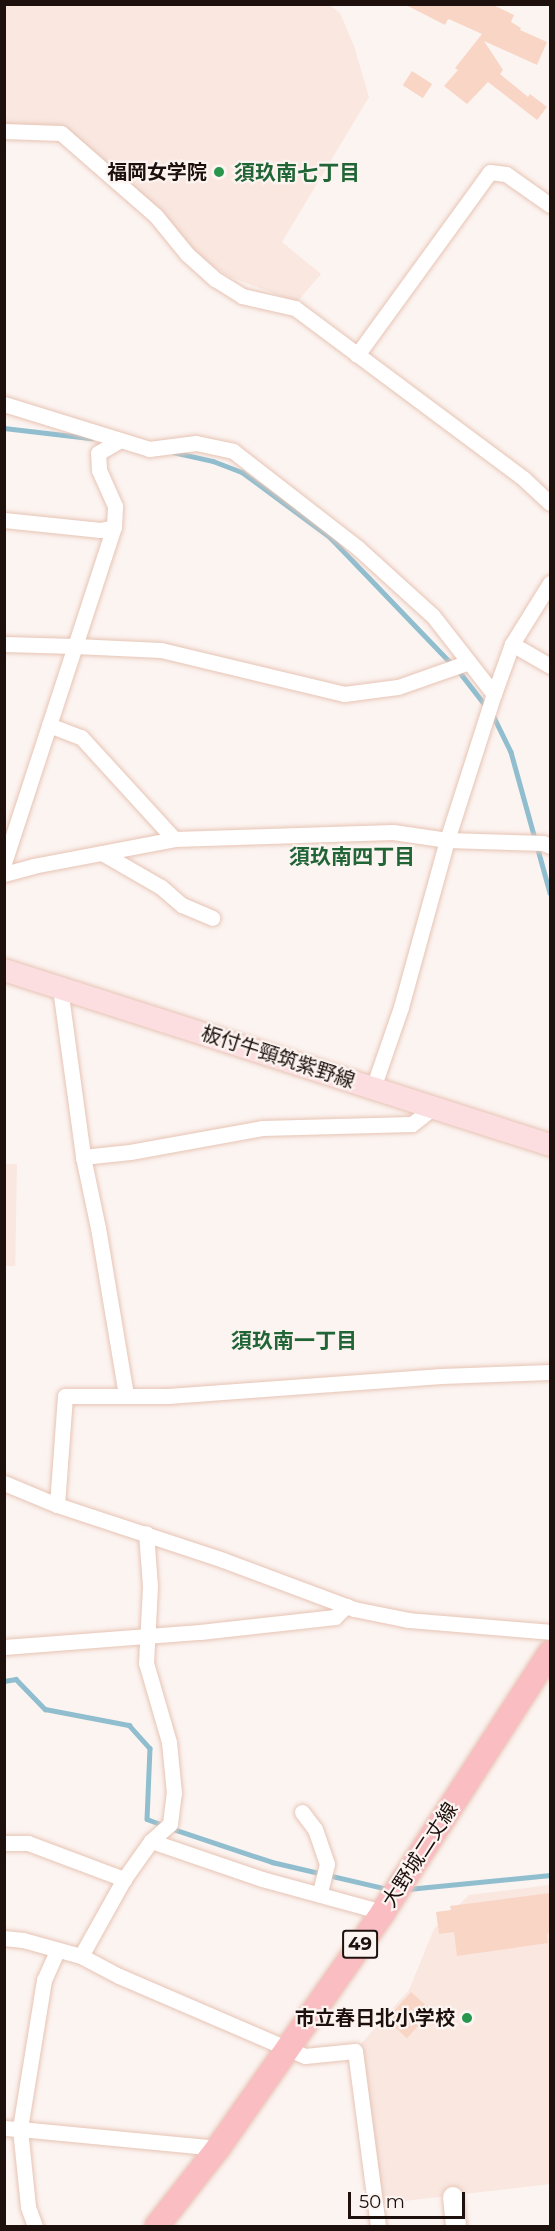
<!DOCTYPE html>
<html>
<head>
<meta charset="utf-8">
<style>
	body { margin:0 }
	#map { position:relative; width:555px; height:2231px; overflow:hidden; background:#fcf4f1; font-family:Montserrat,"Noto Sans JP",sans-serif }
	div>[style] { position:absolute }
	[style*='--x'] { left:calc(var(--x)*1px); top:calc(var(--y)*1px); width:calc(var(--w)*1px); rotate:calc(var(--a)*1deg) }
	.built>* { inset:0; background:#f9e7e0; transform-origin:0 0 }
	.stream>* { height:4.5px; margin:-2.25px; padding:0 2.25px; transform-origin:2.25px; border-radius:2.25px; background:#90becf }
	.building>* { inset:0; background:#f9d5c6; transform-origin:0 0 }
	.roads { filter:drop-shadow(0 0 2px #e7c4b5) drop-shadow(0 0 2px #e7c4b5) }
	.minor>* { height:15px; margin:-7.5px; padding:0 7.5px; transform-origin:7.5px; border-radius:7.5px; background:#fff }
	.tertiary>* { height:20px; margin:-10px; padding:0 10px; transform-origin:10px; border-radius:10px; background:#fff }
	.secondary>* { height:22px; margin:-11px; padding:0 11px; transform-origin:11px; border-radius:11px; background:#fcdee1 }
	.primary>* { height:24px; margin:-12px; padding:0 12px; transform-origin:12px; border-radius:12px; background:#f9bdc2 }
	.dots>* { width:16px; height:16px; translate:-50% -50%; box-sizing:border-box; border:3px solid #fcf4f1; border-radius:50% }
	span { translate:-50% -50%; white-space:nowrap; text-align:center; line-height:1.15; -webkit-text-stroke:4.5px #fcf4f1; paint-order:stroke }
	.shield-label span { padding:2px 4px; background:#fcf4f1; border:2px solid; border-radius:4px; -webkit-text-stroke-width:0 }
	.shield-label { font-size:18px; color:#1e110d; font-weight:700 }
	.poi-label { font-size:20px; color:#1e110d; font-weight:700 }
	.right { translate:-100% -50%; text-align:right }
	.street-label { font-size:20px; color:#1e110d }
	.neighbourhood-label { font-size:21px; color:#216436; font-weight:700 }
	.frame { position:absolute; inset:0; border:6px solid #1e110d; pointer-events:none }
	.scale { position:absolute; left:348px; top:2192px; width:117px; height:27px; box-sizing:border-box; border:3px solid #1e110d; border-top:0; padding-left:8px; font-size:18px; line-height:21px; white-space:nowrap; color:#1e110d; -webkit-text-stroke:4px #fcf4f1; paint-order:stroke }
</style>
</head>
<body>
<div id="map">
	<div class="built">
		<i style="clip-path:polygon(328px 4px,340px 13px,354px 46px,369px 97px,282px 242px,321px 274px,297px 302px,230px 277px,193px 253px,166px 216px,62px 128px,5px 126px,4px 5px)"></i>
		<i style="left:17px;top:1164px;width:102px;height:12px;rotate:91deg"></i>
		<i style="clip-path:polygon(550px 1885px,550px 2184px,378px 2204px,359px 2046px,409px 1990px,434px 1929px,469px 1895px)"></i>
	</div>
	<div class="stream">
		<i style="--x:4;--y:428;--w:88;--a:6.6"></i>
		<i style="--x:173;--y:452;--w:41;--a:12.7"></i>
		<i style="--x:213;--y:461;--w:31;--a:21"></i>
		<i style="--x:242;--y:472;--w:109;--a:36.5"></i>
		<i style="--x:330;--y:537;--w:176;--a:46.2"></i>
		<i style="--x:458;--y:670;--w:46;--a:52.1"></i>
		<i style="--x:492;--y:713;--w:43;--a:64"></i>
		<i style="--x:511;--y:752;--w:146;--a:74.5"></i>
		<i style="--x:4;--y:1681;--w:12;--a:-9"></i>
		<i style="--x:16;--y:1679;--w:42;--a:46"></i>
		<i style="--x:45;--y:1709;--w:86;--a:10.8"></i>
		<i style="--x:129;--y:1725;--w:31;--a:48"></i>
		<i style="--x:150;--y:1748;--w:71;--a:92.4"></i>
		<i style="--x:147;--y:1819;--w:17;--a:21"></i>
		<i style="--x:170;--y:1828;--w:108;--a:18.4"></i>
		<i style="--x:272;--y:1862;--w:119;--a:13.1"></i>
		<i style="--x:408;--y:1889;--w:143;--a:-5.6"></i>
	</div>
	<div class="building">
		<i style="clip-path:polygon(404px 4px,491px 4px,514px 15px,511px 22px,521px 28px,520px 30px,547px 42px,537px 65px,484px 41px,503px 70px,500px 74px,528px 97px,530px 94px,547px 107px,537px 120px,488px 82px,467px 104px,444px 86px,458px 70px,455px 68px,482px 34px,451px 20px,448px 19px,445px 25px)"></i>
		<i style="left:412px;top:71px;width:24px;height:17px;rotate:33deg"></i>
		<i style="clip-path:polygon(550px 1893px,550px 1933px,547px 1934px,548px 1943px,457px 1956px,454px 1932px,439px 1934px,436px 1912px,451px 1910px,450px 1906px)"></i>
		<i style="left:411px;top:1992px;width:28px;height:37px;rotate:42deg"></i>
	</div>
	<div class="roads">
		<div class="minor">
			<i style="--x:4;--y:131;--w:57;--a:2"></i>
			<i style="--x:61;--y:133;--w:126;--a:41.1"></i>
			<i style="--x:156;--y:216;--w:49;--a:50.8"></i>
			<i style="--x:187;--y:254;--w:38;--a:42"></i>
			<i style="--x:215;--y:279;--w:32;--a:32"></i>
			<i style="--x:242;--y:296;--w:54;--a:12.8"></i>
			<i style="--x:295;--y:308;--w:286;--a:36.7"></i>
			<i style="--x:524;--y:479;--w:35;--a:43"></i>
			<i style="--x:357;--y:355;--w:226;--a:-54"></i>
			<i style="--x:490;--y:172;--w:16;--a:7"></i>
			<i style="--x:506;--y:174;--w:54;--a:35.2"></i>
			<i style="--x:4;--y:404;--w:152;--a:17.2"></i>
			<i style="--x:149;--y:449;--w:47;--a:-7.3"></i>
			<i style="--x:196;--y:443;--w:38;--a:12"></i>
			<i style="--x:233;--y:451;--w:158;--a:37.8"></i>
			<i style="--x:358;--y:548;--w:101;--a:42.2"></i>
			<i style="--x:433;--y:616;--w:99;--a:52"></i>
			<i style="--x:4;--y:520;--w:97;--a:5.9"></i>
			<i style="--x:100;--y:530;--w:14;--a:-12"></i>
			<i style="--x:4;--y:644;--w:71;--a:1.6"></i>
			<i style="--x:75;--y:646;--w:125;--a:-71.9"></i>
			<i style="--x:114;--y:527;--w:21;--a:-87"></i>
			<i style="--x:115;--y:506;--w:39;--a:-114"></i>
			<i style="--x:99;--y:470;--w:17;--a:-93"></i>
			<i style="--x:98;--y:453;--w:24;--a:-30"></i>
			<i style="--x:512;--y:644;--w:44;--a:30.1"></i>
			<i style="--x:49;--y:725;--w:34;--a:21"></i>
			<i style="--x:81;--y:737;--w:138;--a:47.6"></i>
			<i style="--x:102;--y:853;--w:68;--a:30"></i>
			<i style="--x:161;--y:887;--w:28;--a:41"></i>
			<i style="--x:182;--y:905;--w:33;--a:23"></i>
			<i style="--x:4;--y:863;--w:228;--a:-71.9"></i>
			<i style="--x:75;--y:646;--w:86;--a:2.7"></i>
			<i style="--x:161;--y:650;--w:188;--a:13.5"></i>
			<i style="--x:344;--y:694;--w:54;--a:-7.4"></i>
			<i style="--x:398;--y:687;--w:75;--a:-19.4"></i>
			<i style="--x:4;--y:874;--w:30;--a:-15"></i>
			<i style="--x:33;--y:866;--w:144;--a:-10.8"></i>
			<i style="--x:174;--y:839;--w:219;--a:-1.8"></i>
			<i style="--x:393;--y:832;--w:55;--a:8.4"></i>
			<i style="--x:447;--y:840;--w:96;--a:1.8"></i>
			<i style="--x:543;--y:843;--w:8;--a:23"></i>
			<i style="--x:60;--y:988;--w:171;--a:82.2"></i>
			<i style="--x:373;--y:1088;--w:86;--a:-70.9"></i>
			<i style="--x:401;--y:1007;--w:173;--a:-74.6"></i>
			<i style="--x:447;--y:840;--w:153;--a:-72.2"></i>
			<i style="--x:494;--y:694;--w:53;--a:-70.2"></i>
			<i style="--x:512;--y:644;--w:72;--a:-58.1"></i>
			<i style="--x:126;--y:1395;--w:169;--a:-99.5"></i>
			<i style="--x:98;--y:1228;--w:73;--a:-101.9"></i>
			<i style="--x:83;--y:1157;--w:47;--a:-6.1"></i>
			<i style="--x:130;--y:1152;--w:134;--a:-10.3"></i>
			<i style="--x:262;--y:1128;--w:150;--a:-1.5"></i>
			<i style="--x:412;--y:1124;--w:29;--a:-38"></i>
			<i style="--x:4;--y:1483;--w:57;--a:22.5"></i>
			<i style="--x:57;--y:1505;--w:175;--a:18.3"></i>
			<i style="--x:223;--y:1560;--w:140;--a:20.5"></i>
			<i style="--x:354;--y:1609;--w:55;--a:11.5"></i>
			<i style="--x:408;--y:1620;--w:143;--a:4.8"></i>
			<i style="--x:57;--y:1505;--w:109;--a:-85.8"></i>
			<i style="--x:65;--y:1396;--w:103;--a:0"></i>
			<i style="--x:168;--y:1396;--w:274;--a:-4.2"></i>
			<i style="--x:441;--y:1376;--w:109;--a:-2.1"></i>
			<i style="--x:4;--y:1647;--w:197;--a:-4.4"></i>
			<i style="--x:200;--y:1632;--w:136;--a:-6.3"></i>
			<i style="--x:335;--y:1617;--w:16;--a:-45"></i>
			<i style="--x:302;--y:1812;--w:21;--a:53"></i>
			<i style="--x:315;--y:1829;--w:37;--a:71"></i>
			<i style="--x:327;--y:1864;--w:30;--a:104"></i>
			<i style="--x:151;--y:1841;--w:117;--a:18.9"></i>
			<i style="--x:262;--y:1879;--w:125;--a:15.3"></i>
			<i style="--x:4;--y:1843;--w:24;--a:0"></i>
			<i style="--x:28;--y:1843;--w:103;--a:20.6"></i>
			<i style="--x:4;--y:1938;--w:19;--a:6"></i>
			<i style="--x:23;--y:1940;--w:60;--a:15.4"></i>
			<i style="--x:81;--y:1956;--w:88;--a:-60.8"></i>
			<i style="--x:124;--y:1879;--w:47;--a:-54.6"></i>
			<i style="--x:151;--y:1841;--w:25;--a:-42"></i>
			<i style="--x:170;--y:1824;--w:31;--a:-83"></i>
			<i style="--x:174;--y:1793;--w:51;--a:-95.6"></i>
			<i style="--x:169;--y:1742;--w:82;--a:-106.2"></i>
			<i style="--x:146;--y:1663;--w:77;--a:-87"></i>
			<i style="--x:150;--y:1586;--w:53;--a:-94.3"></i>
			<i style="--x:57;--y:1951;--w:32;--a:114"></i>
			<i style="--x:44;--y:1980;--w:151;--a:99.2"></i>
			<i style="--x:20;--y:2129;--w:199;--a:5.5"></i>
			<i style="--x:81;--y:1956;--w:43;--a:27.8"></i>
			<i style="--x:119;--y:1976;--w:202;--a:23.3"></i>
			<i style="--x:305;--y:2056;--w:50;--a:-5.7"></i>
			<i style="--x:355;--y:2051;--w:177;--a:82.5"></i>
			<i style="--x:4;--y:2128;--w:16;--a:4"></i>
			<i style="--x:20;--y:2129;--w:78;--a:84.1"></i>
			<i style="--x:28;--y:2207;--w:20;--a:70"></i>
		</div>
		<div class="tertiary">
			<i style="--x:453;--y:2197;--w:29;--a:84"></i>
		</div>
		<div class="secondary">
			<i style="--x:4;--y:970;--w:573;--a:17.77"></i>
		</div>
		<div class="primary">
			<i style="--x:157;--y:2226;--w:99;--a:-52"></i>
			<i style="--x:218;--y:2148;--w:288;--a:-55"></i>
			<i style="--x:383;--y:1912;--w:308;--a:-57.2"></i>
		</div>
	</div>
	<div class="dots">
		<i style="left:219px;top:172px;background:#29964e"></i>
		<i style="left:467px;top:2018px;background:#29964e"></i>
	</div>
	<div class="shield-label">
		<span style="left:360px;top:1944px">49</span>
	</div>
	<div class="poi-label">
		<span class="right" style="left:207px;top:172px">福岡女学院</span>
		<span class="right" style="left:455px;top:2018px">市立春日北小学校</span>
	</div>
	<div class="street-label">
		<span style="left:278px;top:1057px;rotate:18deg">板付牛頸筑紫野線</span>
		<span style="left:420px;top:1855px;rotate:-57deg">大野城二丈線</span>
	</div>
	<div class="neighbourhood-label">
		<span style="left:297px;top:173px">須玖南七丁目</span>
		<span style="left:352px;top:857px">須玖南四丁目</span>
		<span style="left:294px;top:1341px">須玖南一丁目</span>
	</div>
	<div class="frame"></div>
	<div class="scale">50 m</div>
</div>
</body>
</html>
